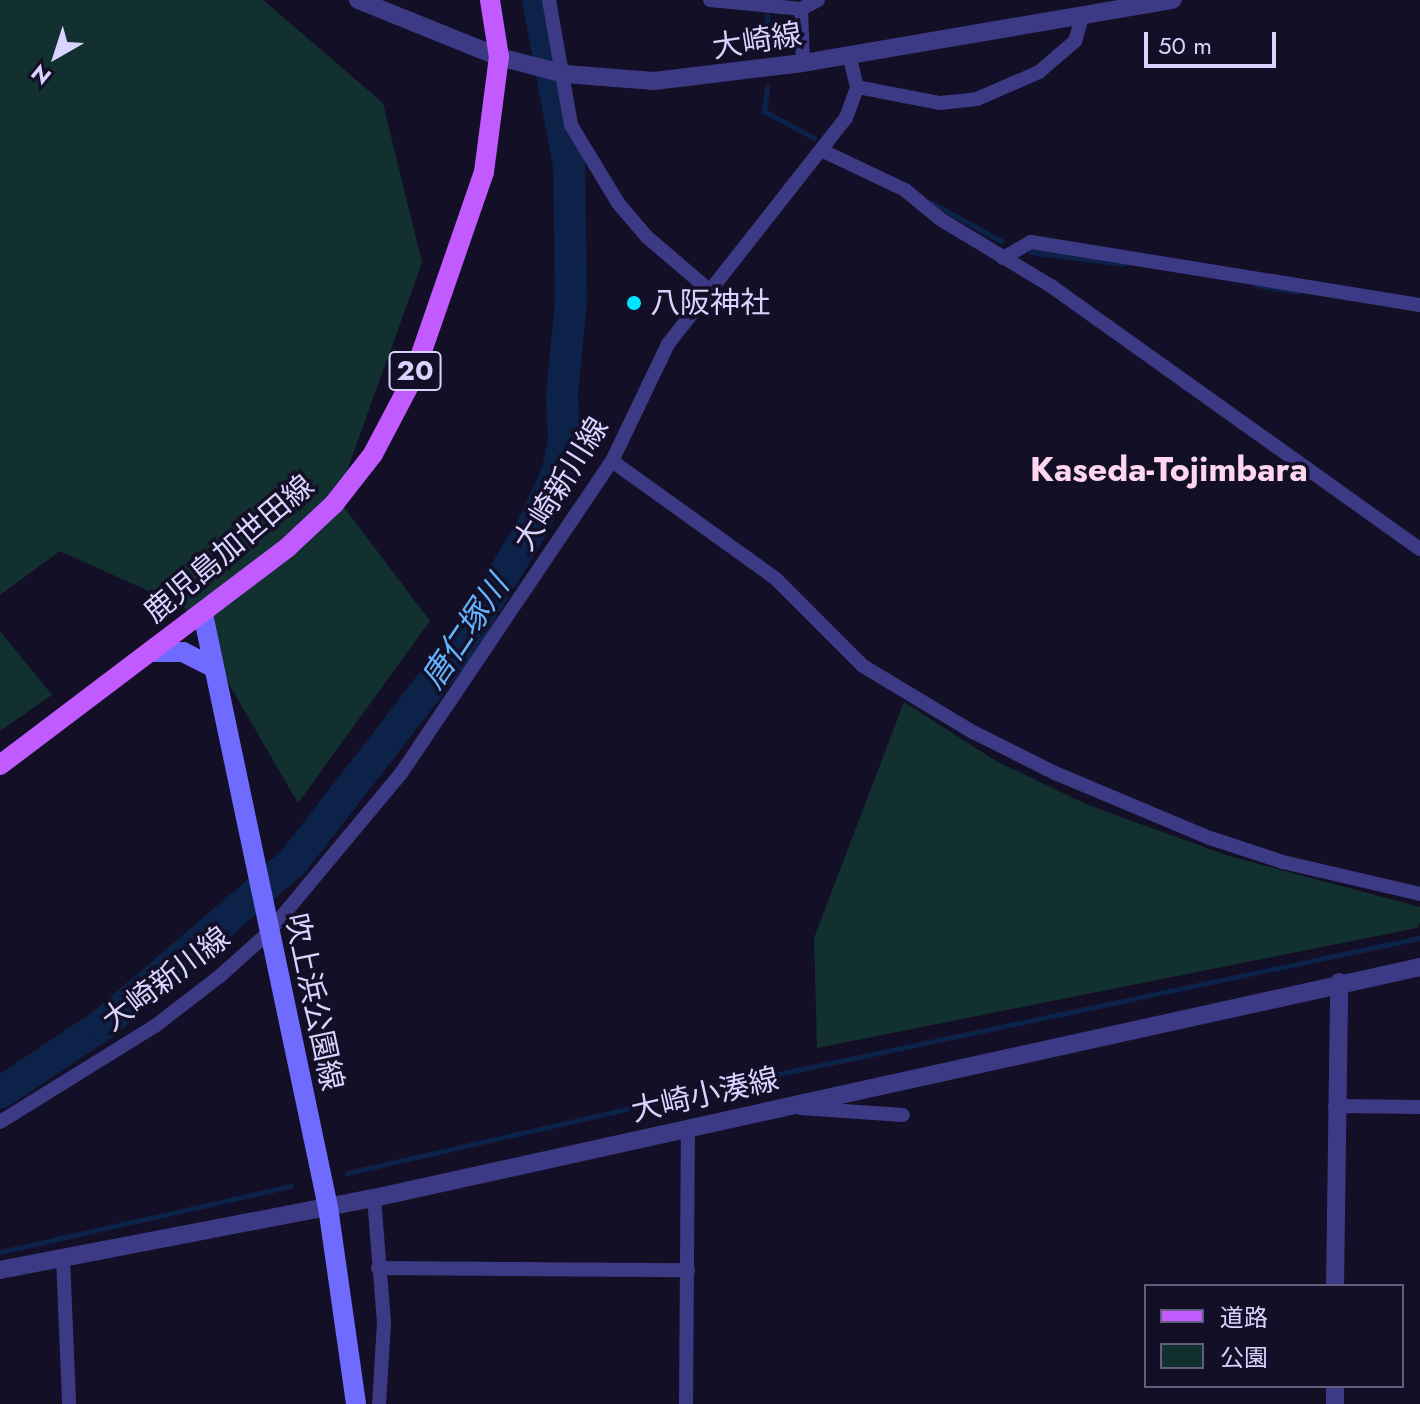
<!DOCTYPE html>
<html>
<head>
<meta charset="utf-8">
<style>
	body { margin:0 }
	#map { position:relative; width:1420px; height:1404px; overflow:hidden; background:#130f26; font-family:Jost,"Noto Sans JP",sans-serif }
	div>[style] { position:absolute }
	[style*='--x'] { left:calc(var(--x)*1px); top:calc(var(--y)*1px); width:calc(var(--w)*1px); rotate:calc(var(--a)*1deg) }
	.green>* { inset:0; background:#12302f }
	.stream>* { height:5px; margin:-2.5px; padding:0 2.5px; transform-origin:2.5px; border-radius:2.5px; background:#0c2248 }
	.river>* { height:32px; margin:-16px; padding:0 16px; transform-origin:16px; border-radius:16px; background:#0c2248 }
	.minor>* { height:14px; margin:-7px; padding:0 7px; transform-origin:7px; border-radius:7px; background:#3d3a85 }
	.tertiary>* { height:18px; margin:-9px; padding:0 9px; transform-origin:9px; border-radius:9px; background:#3d3a85 }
	.secondary>* { height:20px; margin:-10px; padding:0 10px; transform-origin:10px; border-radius:10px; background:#6f6bff }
	.primary>* { height:20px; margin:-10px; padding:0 10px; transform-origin:10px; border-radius:10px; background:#c25bff }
	.dots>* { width:22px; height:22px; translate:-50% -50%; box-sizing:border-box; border:4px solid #130f26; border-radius:50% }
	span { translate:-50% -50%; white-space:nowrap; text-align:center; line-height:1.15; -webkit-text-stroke:7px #130f26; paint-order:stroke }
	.shield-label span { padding:2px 6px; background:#130f26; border:2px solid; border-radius:6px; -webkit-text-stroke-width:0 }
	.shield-label { font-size:28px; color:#d9d4ff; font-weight:700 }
	.street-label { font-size:30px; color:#d9d4ff }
	.poi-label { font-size:30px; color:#d9d4ff }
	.left { translate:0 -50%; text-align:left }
	.water-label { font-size:32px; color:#62b6ff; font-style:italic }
	.quarter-label { font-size:34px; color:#ffd6f0; font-weight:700 }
	.legend { position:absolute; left:1144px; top:1284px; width:260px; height:104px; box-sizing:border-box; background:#130f26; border:2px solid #625e7d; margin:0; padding:10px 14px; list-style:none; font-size:24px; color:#d9d4ff }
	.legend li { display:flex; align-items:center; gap:16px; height:40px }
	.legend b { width:40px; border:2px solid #625e7d }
	.north { position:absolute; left:16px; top:16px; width:80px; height:80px; -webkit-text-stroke:6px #130f26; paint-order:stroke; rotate:219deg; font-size:22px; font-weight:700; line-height:32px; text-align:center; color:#d9d4ff }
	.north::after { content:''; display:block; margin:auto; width:28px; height:36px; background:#d9d4ff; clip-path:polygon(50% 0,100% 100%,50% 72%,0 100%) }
	.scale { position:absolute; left:1144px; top:32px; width:132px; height:36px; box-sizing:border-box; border:4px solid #d9d4ff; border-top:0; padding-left:10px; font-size:24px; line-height:28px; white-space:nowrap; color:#d9d4ff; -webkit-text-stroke:6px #130f26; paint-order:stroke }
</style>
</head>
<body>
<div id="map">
	<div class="green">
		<i style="clip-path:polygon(0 0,263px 0,383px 103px,422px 263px,337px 498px,430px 621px,298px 803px,184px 607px,60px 551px,0 595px)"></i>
		<i style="clip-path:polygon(0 631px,52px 695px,0 731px)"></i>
		<i style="clip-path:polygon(904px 702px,996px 761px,1088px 805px,1229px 856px,1420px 907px,1420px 922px,1417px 928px,817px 1048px,814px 938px)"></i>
	</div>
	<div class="stream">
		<i style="--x:767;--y:47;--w:32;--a:-90"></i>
		<i style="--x:767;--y:87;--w:24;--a:97"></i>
		<i style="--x:764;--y:111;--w:57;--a:28.4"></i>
		<i style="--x:932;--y:203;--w:79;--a:28.8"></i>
		<i style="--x:1030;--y:252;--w:95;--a:7.3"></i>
		<i style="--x:1256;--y:285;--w:43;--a:9.5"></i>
		<i style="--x:347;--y:1173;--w:443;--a:-12.9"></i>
		<i style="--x:779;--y:1074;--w:654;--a:-12"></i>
		<i style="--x:0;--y:1252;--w:298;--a:-12.8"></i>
	</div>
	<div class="river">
		<i style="--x:0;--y:1093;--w:123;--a:-33.7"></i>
		<i style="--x:102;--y:1025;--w:251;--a:-40.5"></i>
		<i style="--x:293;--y:862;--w:276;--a:-52.2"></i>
		<i style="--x:462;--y:644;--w:138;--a:-59"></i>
		<i style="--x:533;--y:526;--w:57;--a:-65.2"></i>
		<i style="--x:557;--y:474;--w:34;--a:-78"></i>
		<i style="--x:564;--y:441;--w:46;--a:-92.5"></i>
		<i style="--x:562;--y:395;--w:94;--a:-84.5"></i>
		<i style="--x:571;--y:301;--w:136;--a:-90.8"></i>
		<i style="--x:569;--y:165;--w:168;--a:-100.6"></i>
	</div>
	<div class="minor">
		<i style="--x:549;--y:0;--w:127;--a:80"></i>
		<i style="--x:571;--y:125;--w:91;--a:58.9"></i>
		<i style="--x:618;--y:203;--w:45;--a:49.5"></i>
		<i style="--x:647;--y:237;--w:82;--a:40.5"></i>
		<i style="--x:710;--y:0;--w:91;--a:5.6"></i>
		<i style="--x:801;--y:9;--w:19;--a:-28"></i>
		<i style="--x:801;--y:9;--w:54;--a:87.9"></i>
		<i style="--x:857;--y:87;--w:85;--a:10.9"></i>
		<i style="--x:940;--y:103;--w:37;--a:-6"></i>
		<i style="--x:977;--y:99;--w:68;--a:-23.5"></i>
		<i style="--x:1039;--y:72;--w:48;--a:-40.7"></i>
		<i style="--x:1075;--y:41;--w:24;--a:-73"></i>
		<i style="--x:823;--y:151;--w:91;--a:25.4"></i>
		<i style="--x:905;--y:190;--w:45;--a:39.6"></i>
		<i style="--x:940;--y:219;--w:130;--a:31.1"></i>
		<i style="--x:1051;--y:286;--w:453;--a:35.5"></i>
		<i style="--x:1003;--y:258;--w:32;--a:-30"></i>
		<i style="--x:1031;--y:242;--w:394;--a:9.2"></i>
		<i style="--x:612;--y:461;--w:202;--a:35.7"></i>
		<i style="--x:776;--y:579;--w:123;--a:45"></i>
		<i style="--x:863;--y:666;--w:128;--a:31"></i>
		<i style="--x:973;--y:732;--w:92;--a:26.6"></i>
		<i style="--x:1055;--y:773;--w:168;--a:22.8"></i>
		<i style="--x:1210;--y:838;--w:77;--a:18.2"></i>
		<i style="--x:1283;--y:862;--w:141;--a:13.1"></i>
		<i style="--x:1335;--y:1106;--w:85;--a:0.7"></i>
		<i style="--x:800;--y:1108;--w:103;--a:3.9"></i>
		<i style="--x:0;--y:1122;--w:182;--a:-31.8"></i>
		<i style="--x:155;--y:1026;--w:82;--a:-37.6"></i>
		<i style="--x:220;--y:976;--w:64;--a:-41.9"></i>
		<i style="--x:268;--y:933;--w:209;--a:-50.2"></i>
		<i style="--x:402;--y:772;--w:375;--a:-56"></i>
		<i style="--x:612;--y:461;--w:130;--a:-64.4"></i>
		<i style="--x:668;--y:344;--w:288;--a:-51.8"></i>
		<i style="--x:846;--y:118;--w:33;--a:-70"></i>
		<i style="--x:857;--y:87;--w:34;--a:-104"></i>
		<i style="--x:374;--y:1198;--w:125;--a:85.4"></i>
		<i style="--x:384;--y:1323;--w:81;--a:93.5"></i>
		<i style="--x:63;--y:1258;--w:146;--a:87.6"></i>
		<i style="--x:378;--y:1268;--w:310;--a:0.4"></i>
		<i style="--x:686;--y:1404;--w:277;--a:-89.6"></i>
	</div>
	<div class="tertiary">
		<i style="--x:358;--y:0;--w:152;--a:22"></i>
		<i style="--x:499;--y:57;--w:68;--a:14.4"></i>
		<i style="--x:565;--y:74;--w:89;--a:4.5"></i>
		<i style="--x:654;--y:81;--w:150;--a:-6.9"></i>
		<i style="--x:803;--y:63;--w:375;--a:-9.7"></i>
		<i style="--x:0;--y:1270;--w:381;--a:-10.9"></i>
		<i style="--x:374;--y:1198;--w:1071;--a:-12.45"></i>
		<i style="--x:1335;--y:1286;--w:304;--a:-89.2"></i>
		<i style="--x:1335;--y:1404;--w:18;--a:-90"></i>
	</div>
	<div class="secondary">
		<i style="--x:203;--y:614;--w:606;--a:78.1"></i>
		<i style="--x:328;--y:1207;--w:199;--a:81.9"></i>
		<i style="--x:151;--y:652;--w:32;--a:0"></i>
		<i style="--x:183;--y:652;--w:35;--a:27"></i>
	</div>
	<div class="primary">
		<i style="--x:0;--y:765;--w:361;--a:-37.1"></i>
		<i style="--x:288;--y:547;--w:63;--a:-43.1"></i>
		<i style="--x:334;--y:504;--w:63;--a:-52"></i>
		<i style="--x:373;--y:454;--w:84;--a:-62.2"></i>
		<i style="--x:412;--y:380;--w:220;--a:-70.9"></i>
		<i style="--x:484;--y:172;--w:116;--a:-82.6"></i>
		<i style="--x:499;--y:57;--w:58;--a:-99"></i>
	</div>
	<div class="dots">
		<i style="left:634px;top:303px;background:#00e5ff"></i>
	</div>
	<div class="shield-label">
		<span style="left:415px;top:371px">20</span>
	</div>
	<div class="street-label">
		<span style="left:757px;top:41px;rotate:-9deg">大崎線</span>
		<span style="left:561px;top:484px;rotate:-58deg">大崎新川線</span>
		<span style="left:229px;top:549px;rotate:-40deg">鹿児島加世田線</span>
		<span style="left:166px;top:979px;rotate:-37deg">大崎新川線</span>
		<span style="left:314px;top:1002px;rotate:78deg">吹上浜公園線</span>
		<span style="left:705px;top:1095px;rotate:-13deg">大崎小湊線</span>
	</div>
	<div class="poi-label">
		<span class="left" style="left:650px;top:303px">八阪神社</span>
	</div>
	<div class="water-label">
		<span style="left:465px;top:632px;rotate:-56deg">唐仁塚川</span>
	</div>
	<div class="quarter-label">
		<span style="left:1169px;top:470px">Kaseda-Tojimbara</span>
	</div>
	<ul class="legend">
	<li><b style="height:10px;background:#c25bff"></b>道路</li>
	<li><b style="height:22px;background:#12302f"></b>公園</li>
	</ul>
	<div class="north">N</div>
	<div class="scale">50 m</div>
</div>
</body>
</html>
